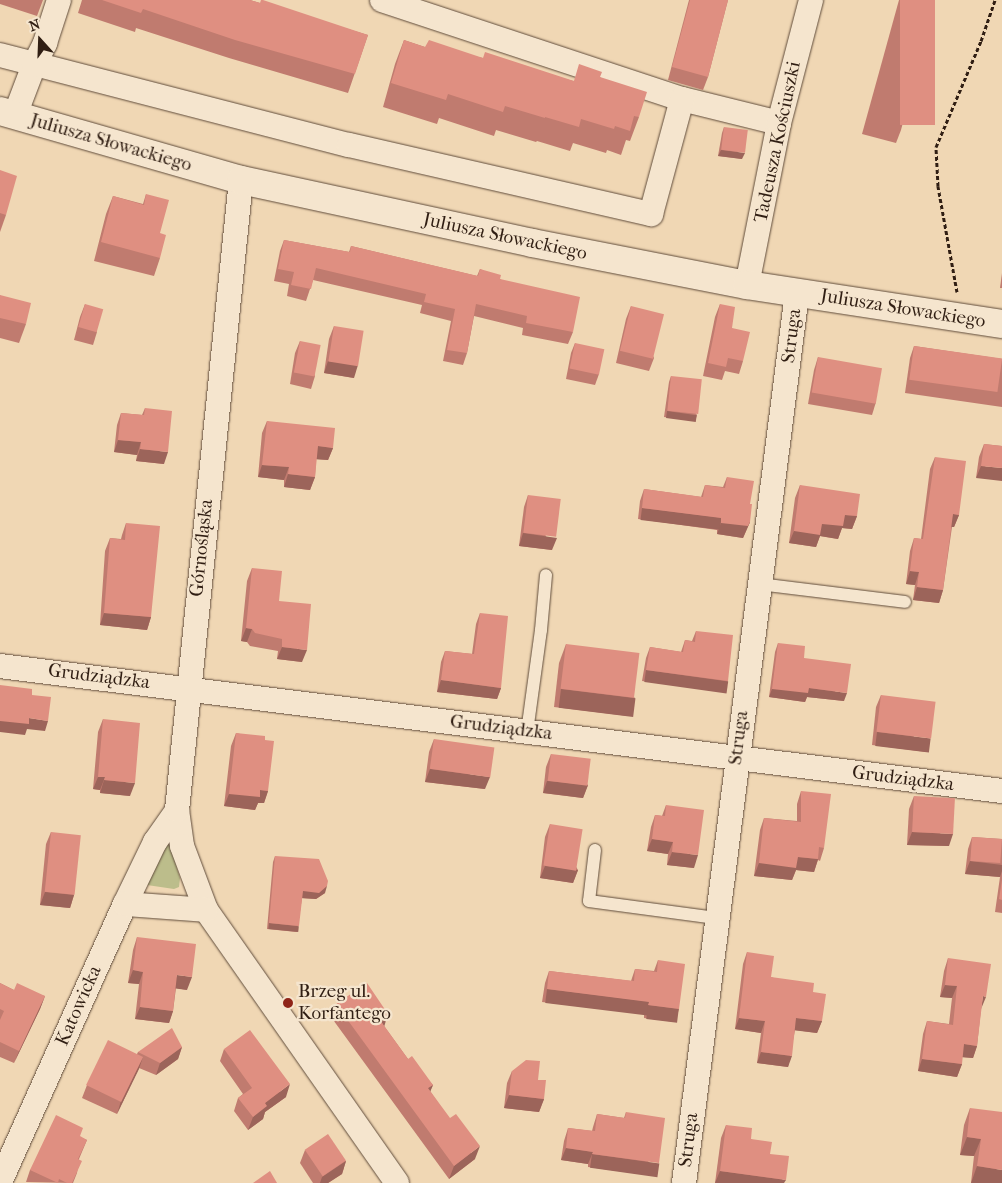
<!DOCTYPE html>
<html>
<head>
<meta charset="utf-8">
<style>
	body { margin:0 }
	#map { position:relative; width:1002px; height:1183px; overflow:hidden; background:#f0d7b4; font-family:"IM FELL French Canon",serif }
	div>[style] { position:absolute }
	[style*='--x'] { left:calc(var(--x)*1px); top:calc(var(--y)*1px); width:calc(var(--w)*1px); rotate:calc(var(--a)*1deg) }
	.green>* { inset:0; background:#bcbd8b }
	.path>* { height:3px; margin-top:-1.5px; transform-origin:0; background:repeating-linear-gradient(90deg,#301e13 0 4px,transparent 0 6.5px) }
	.roads { filter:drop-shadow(0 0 1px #604c3b) drop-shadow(0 0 1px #604c3b) }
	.lane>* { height:12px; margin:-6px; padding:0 6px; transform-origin:6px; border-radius:6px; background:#f5e5ce }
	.street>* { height:24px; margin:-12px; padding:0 12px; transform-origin:12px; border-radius:12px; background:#f5e5ce }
	.secondary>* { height:28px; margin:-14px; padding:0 14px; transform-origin:14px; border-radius:14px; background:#f5e5ce }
	.wall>* { inset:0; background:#c07b6f }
	.shaded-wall>* { inset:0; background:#9c645a; transform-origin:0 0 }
	.building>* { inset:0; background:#df8f81; transform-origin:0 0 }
	.dots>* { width:14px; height:14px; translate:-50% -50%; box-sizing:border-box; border:2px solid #f5e5ce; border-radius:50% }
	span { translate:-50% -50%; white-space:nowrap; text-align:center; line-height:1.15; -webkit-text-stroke:4.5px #f5e5ce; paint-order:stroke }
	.street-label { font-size:19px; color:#301e13 }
	.poi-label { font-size:19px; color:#301e13 }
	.left { translate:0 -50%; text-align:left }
	.north { position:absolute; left:15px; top:15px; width:50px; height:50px; -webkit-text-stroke:4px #f5e5ce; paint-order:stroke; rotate:340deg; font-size:14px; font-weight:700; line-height:20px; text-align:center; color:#301e13 }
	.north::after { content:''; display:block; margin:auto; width:18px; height:22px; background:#301e13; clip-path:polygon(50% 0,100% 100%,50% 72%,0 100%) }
</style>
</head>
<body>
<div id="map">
	<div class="green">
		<i style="clip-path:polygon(166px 844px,170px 845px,180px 878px,179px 887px,174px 889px,147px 885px)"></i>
	</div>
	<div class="path">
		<i style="--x:957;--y:292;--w:108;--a:-100.2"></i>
		<i style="--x:938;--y:186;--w:39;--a:-93"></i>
		<i style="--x:936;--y:147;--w:115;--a:-67"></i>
		<i style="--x:981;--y:41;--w:43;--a:-71.1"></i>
	</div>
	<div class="roads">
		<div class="lane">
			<i style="--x:759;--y:584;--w:147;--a:7"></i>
			<i style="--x:527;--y:732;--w:103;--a:-82.2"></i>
			<i style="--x:541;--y:630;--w:55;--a:-84.8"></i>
			<i style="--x:595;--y:850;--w:51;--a:96.7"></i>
			<i style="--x:589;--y:901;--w:128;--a:7.6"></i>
		</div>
		<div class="street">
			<i style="--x:382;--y:0;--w:316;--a:18.3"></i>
			<i style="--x:682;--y:99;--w:100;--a:13.9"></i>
			<i style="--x:0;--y:55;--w:360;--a:14.5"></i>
			<i style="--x:349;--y:145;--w:310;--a:12.9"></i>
			<i style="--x:651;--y:214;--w:119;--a:-74.9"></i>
			<i style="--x:15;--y:115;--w:53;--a:-69.2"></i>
			<i style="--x:34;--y:65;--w:25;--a:-63"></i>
			<i style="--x:45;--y:43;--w:45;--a:-72"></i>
			<i style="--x:747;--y:285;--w:165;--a:-78.8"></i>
			<i style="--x:779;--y:123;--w:127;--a:-75.4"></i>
			<i style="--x:0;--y:666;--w:1010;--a:7.11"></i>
			<i style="--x:177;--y:810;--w:36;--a:82"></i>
			<i style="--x:182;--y:846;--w:68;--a:69.4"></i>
			<i style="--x:206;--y:910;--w:333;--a:55"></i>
			<i style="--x:125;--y:904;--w:69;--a:-64.2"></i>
			<i style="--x:155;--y:842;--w:39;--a:-55"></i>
			<i style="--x:177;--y:810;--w:633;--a:-84.2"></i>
			<i style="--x:0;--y:1182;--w:305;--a:-65.8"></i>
			<i style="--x:125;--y:904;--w:81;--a:4.2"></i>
			<i style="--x:684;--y:1183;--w:897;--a:-82.76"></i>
		</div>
		<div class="secondary">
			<i style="--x:0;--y:111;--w:251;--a:16"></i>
			<i style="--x:241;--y:180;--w:298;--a:12.2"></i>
			<i style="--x:532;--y:243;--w:219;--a:11.1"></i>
			<i style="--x:747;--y:285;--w:258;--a:8.7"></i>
		</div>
	</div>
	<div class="wall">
		<i style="clip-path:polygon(0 0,43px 0,37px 16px,0 4px)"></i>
		<i style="clip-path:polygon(82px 0,250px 0,368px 35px,348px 93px,229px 58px,136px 28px,135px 32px,78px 13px)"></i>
		<i style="clip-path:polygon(689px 0,728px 0,708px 77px,703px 90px,668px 80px)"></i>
		<i style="clip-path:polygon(899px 0,935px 0,901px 130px,896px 143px,862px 134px)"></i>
		<i style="clip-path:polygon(404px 40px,425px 47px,483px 58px,573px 81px,600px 77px,639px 117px,630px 141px,626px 140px,621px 155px,607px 150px,606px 153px,573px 143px,570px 151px,537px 141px,536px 142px,496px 130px,494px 136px,439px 118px,437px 124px,383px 107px,395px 64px)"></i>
		<i style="clip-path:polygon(724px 127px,742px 159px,718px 156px,722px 133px)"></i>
		<i style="clip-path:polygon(0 170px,6px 215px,0 232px)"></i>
		<i style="clip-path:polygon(146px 194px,160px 233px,160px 258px,154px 276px,94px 261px,106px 214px,113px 196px,143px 204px)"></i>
		<i style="clip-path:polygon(284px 240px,349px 252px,351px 246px,477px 276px,480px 269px,500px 279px,573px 332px,568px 344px,522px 335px,523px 328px,474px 316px,467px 353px,463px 365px,443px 361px,451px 321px,420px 313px,422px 305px,313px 280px,306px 301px,287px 296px,289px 284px,274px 281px,280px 251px)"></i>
		<i style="clip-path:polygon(1002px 273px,1002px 288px,1000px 288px)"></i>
		<i style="clip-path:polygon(0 295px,26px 324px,19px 343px,0 338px)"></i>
		<i style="clip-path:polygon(85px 304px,97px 332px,93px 345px,74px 340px,80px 317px)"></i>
		<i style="clip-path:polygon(720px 304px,732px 328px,743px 361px,739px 374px,725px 371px,722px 380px,703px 376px,715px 317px)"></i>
		<i style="clip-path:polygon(631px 306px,654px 358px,649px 371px,616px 363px,626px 319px)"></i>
		<i style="clip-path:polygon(334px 326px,354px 378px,324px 373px,329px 339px)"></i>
		<i style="clip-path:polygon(300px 341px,315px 376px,311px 389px,290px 384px,295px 353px)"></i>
		<i style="clip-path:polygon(575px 343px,599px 374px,595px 385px,566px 379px,571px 353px)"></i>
		<i style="clip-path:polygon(914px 346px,1002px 359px,1002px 407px,905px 393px,910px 358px)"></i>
		<i style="clip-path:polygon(818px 357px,876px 402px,872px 415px,808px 404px,814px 370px)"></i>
		<i style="clip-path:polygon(671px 376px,697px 415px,695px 421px,664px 417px,669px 382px)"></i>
		<i style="clip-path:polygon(145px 408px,164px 464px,136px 461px,137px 455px,114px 452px,117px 425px,121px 413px,142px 415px)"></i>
		<i style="clip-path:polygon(267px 421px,333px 448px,328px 460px,316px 459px,315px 477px,310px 490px,284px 487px,284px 480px,258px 477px,262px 433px)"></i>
		<i style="clip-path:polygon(984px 444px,1002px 446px,976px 478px,979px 457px)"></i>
		<i style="clip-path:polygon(935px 457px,959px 515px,954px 527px,952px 527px,943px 590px,939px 603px,913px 600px,915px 585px,906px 584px,910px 551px,914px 538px,921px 539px,930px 469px)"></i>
		<i style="clip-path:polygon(727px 477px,750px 504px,750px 522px,743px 538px,717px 534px,717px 530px,638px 519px,640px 501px,644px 489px,701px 497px,705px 485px,723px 487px)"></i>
		<i style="clip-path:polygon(800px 485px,857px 516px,852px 529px,842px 528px,838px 539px,820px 536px,816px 547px,789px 543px,795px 498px)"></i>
		<i style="clip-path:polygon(528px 495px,552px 550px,519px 546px,524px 507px)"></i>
		<i style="clip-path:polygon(126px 523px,151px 617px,147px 630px,100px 625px,105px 551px,110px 538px,121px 539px,122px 535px)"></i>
		<i style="clip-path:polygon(252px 568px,279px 601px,302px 662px,277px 659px,278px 651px,250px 646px,247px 642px,241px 641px,247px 581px)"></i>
		<i style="clip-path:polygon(480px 613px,501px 688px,497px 699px,437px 692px,441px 662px,445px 651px,472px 654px,476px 624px)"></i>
		<i style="clip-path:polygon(696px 631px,728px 681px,724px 692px,642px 681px,646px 658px,650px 647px,681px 652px,685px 640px,692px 641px)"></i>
		<i style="clip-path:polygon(778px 643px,804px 658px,844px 701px,807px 697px,805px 702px,769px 697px,775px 652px)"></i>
		<i style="clip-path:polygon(566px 644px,635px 698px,628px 716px,554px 707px,559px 663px)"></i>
		<i style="clip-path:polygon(881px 695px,926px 752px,872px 745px,876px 707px)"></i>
		<i style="clip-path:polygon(103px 719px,130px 796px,100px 793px,100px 790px,93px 789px,98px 732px)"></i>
		<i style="clip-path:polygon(236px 733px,265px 740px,268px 791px,264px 803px,258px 803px,255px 810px,224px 806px,231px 746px)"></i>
		<i style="clip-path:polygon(434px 739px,485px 789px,425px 782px,429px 752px)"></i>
		<i style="clip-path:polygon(551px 754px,588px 785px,583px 798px,543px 793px,546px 767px)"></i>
		<i style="clip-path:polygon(801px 791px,824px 848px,820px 861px,818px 860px,814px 872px,796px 870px,792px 880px,754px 876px,760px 830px,764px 818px,797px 821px,797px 804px)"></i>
		<i style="clip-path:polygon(914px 796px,949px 846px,907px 845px,909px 809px)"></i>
		<i style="clip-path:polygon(666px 805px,694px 868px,667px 865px,668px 854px,647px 851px,651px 827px,655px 815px,662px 816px)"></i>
		<i style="clip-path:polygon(550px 824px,578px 870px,573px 883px,540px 878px,545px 837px)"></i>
		<i style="clip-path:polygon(51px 832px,74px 895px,70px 908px,40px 905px,46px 844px)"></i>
		<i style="clip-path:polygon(972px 837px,1002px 839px,1002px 913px,995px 912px,1000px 877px,965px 874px,968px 849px)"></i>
		<i style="clip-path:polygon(275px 856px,325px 893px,316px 899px,302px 898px,297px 932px,267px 929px,273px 862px)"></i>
		<i style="clip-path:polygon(137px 937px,187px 990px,176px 988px,173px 1011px,169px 1023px,135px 1019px,139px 984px,128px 983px,133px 950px)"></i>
		<i style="clip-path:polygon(747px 952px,771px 977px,813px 992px,822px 1021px,817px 1033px,795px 1030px,788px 1067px,757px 1063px,761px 1033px,735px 1029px,743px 964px)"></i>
		<i style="clip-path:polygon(948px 958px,981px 1009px,977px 1046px,973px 1058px,962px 1057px,962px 1064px,957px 1077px,918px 1071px,923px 1034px,927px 1021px,949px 1024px,952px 998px,940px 997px,944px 971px)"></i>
		<i style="clip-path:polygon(658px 960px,679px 1009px,675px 1022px,644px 1018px,644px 1014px,542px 1002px,545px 983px,549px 971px,631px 981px,635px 969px,654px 971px)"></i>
		<i style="clip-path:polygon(0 983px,14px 990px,45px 996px,40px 1009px,14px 1063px,0 1057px)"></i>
		<i style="clip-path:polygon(336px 1004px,384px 1026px,408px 1059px,433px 1085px,430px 1091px,475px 1159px,449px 1179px,331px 1017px)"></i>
		<i style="clip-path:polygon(182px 1047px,178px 1059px,156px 1075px,139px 1068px,117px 1114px,82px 1098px,87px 1085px,137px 1054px,138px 1052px)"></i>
		<i style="clip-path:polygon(224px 1049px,286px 1097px,265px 1112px,263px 1119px,248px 1130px,234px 1111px,238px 1098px,243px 1094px,220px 1061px)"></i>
		<i style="clip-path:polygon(512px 1071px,538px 1080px,544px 1099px,539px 1112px,504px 1108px,507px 1083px)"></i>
		<i style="clip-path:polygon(970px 1108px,1002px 1183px,971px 1183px,974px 1156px,960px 1155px,964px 1125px)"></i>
		<i style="clip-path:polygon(626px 1112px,655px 1176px,588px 1167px,588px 1164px,561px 1160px,564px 1141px,568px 1128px,592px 1131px,593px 1127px,597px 1114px,624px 1118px)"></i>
		<i style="clip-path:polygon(726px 1125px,751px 1139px,770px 1154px,784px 1183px,715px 1183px,721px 1138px)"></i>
		<i style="clip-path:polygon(80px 1137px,87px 1140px,79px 1159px,77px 1173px,73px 1183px,26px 1182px,30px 1170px)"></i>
		<i style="clip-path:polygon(305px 1150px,346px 1161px,342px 1174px,328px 1183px,313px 1183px,300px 1163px)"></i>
	</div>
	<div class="shaded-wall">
		<i style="clip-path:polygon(721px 150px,745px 153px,742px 159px,718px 156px)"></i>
		<i style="clip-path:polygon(328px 361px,358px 365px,354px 378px,324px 373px)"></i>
		<i style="left:667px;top:411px;width:30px;height:7px;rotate:8deg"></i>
		<i style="clip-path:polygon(118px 440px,141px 442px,137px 455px,114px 452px)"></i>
		<i style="clip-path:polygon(318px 446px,333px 448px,328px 460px,313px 459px)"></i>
		<i style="clip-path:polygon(140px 449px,168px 452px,164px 464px,136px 461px)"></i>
		<i style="clip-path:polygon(262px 465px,289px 467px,284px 480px,258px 477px)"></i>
		<i style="clip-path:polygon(981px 466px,1002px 468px,1002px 481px,976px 478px)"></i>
		<i style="clip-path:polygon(288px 474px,315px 477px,310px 490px,284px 487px)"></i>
		<i style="left:642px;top:508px;width:80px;height:12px;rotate:7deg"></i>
		<i style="clip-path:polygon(953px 514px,959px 515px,954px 527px,949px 527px)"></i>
		<i style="clip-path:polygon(845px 515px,857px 516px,852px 529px,842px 528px,838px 539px,820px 536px,816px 547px,789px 543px,794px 531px,822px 524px)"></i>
		<i style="clip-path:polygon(750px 522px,743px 538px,717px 534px,721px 523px)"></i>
		<i style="clip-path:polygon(523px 533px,557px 538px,552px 550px,519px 546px)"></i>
		<i style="clip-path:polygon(910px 571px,919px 572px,915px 585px,906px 584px)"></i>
		<i style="clip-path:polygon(917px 587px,943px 590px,939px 603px,913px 600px)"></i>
		<i style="clip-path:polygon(104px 613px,151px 617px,147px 630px,100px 625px)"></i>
		<i style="clip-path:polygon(246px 628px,252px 629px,247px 642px,241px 641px)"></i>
		<i style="clip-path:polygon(282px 647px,307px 650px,302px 662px,277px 659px)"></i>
		<i style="left:646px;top:670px;width:83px;height:12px;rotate:8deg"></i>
		<i style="clip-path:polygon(441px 680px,501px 688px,497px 699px,437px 692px)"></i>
		<i style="clip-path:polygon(809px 688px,847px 693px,844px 701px,807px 697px,805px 702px,769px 697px,772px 689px)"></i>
		<i style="left:561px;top:689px;width:75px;height:19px;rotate:7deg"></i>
		<i style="clip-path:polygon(29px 718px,48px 721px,45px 731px,27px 729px,25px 735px,0 732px,0 721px)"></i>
		<i style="left:877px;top:732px;width:54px;height:14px;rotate:7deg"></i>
		<i style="clip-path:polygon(430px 769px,490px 777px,485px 789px,425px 782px)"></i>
		<i style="clip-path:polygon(98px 777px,105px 777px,100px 790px,93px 789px)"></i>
		<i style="clip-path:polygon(104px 780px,135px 783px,130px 796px,100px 793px)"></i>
		<i style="clip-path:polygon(547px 781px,588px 785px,583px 798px,543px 793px)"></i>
		<i style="clip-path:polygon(260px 790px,268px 791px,264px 803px,258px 803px,255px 810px,224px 806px,229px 794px)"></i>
		<i style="clip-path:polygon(912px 832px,953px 834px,949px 846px,907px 845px)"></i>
		<i style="clip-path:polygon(652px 839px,673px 842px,668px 854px,647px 851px)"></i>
		<i style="clip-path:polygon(672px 852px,698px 855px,694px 868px,667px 865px)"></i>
		<i style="clip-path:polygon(798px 857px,818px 859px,814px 872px,796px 870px,792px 880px,754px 876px,759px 863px)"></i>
		<i style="clip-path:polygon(970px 861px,1002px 865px,1002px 871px,1000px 877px,965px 874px)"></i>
		<i style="clip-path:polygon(545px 866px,578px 870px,573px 883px,540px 878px)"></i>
		<i style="clip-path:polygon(327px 886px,325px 893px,316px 899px,300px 898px,303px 891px)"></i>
		<i style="clip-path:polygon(45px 892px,74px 895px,70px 908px,40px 905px)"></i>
		<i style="left:269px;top:923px;width:30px;height:6px;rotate:6deg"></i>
		<i style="clip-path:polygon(133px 970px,143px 972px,139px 984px,128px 983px)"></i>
		<i style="clip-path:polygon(177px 975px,192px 977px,187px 990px,172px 988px)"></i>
		<i style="clip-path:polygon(945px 985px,957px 986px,952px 998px,940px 997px)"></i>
		<i style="left:547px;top:989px;width:103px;height:14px;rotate:7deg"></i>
		<i style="clip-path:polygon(45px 996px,40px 1009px,14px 1063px,19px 1051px)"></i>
		<i style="clip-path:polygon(983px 996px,986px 997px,981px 1009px)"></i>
		<i style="left:648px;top:1005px;width:31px;height:14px;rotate:7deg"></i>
		<i style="clip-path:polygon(140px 1007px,173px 1011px,169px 1023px,135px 1019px)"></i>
		<i style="clip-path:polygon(388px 1014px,384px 1027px,380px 1020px)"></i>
		<i style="clip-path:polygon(739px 1018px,765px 1021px,761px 1033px,735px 1029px)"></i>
		<i style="clip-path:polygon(796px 1018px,822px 1021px,817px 1033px,792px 1030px)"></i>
		<i style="clip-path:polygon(964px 1044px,977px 1046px,973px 1058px,960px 1057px)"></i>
		<i style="clip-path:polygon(182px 1047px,178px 1059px,156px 1075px,160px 1063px)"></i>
		<i style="clip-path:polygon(761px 1052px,792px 1056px,788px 1067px,757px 1063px)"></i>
		<i style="clip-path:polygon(143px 1057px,139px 1069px,117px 1114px,121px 1101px)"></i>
		<i style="clip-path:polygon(922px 1059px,962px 1064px,957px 1077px,918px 1071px)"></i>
		<i style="clip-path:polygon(290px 1084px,286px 1097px,265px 1112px,263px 1119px,248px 1130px,253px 1117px,265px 1103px)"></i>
		<i style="clip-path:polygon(433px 1085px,428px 1097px,428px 1088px)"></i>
		<i style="clip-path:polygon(509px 1095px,544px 1099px,539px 1112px,504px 1108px)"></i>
		<i style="clip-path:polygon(967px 1137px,981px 1139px,974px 1156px,960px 1155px)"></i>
		<i style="clip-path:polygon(480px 1146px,475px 1159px,449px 1179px,454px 1166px)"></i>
		<i style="clip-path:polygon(566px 1148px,593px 1152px,588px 1164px,561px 1160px)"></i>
		<i style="left:592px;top:1154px;width:68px;height:14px;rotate:8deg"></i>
		<i style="clip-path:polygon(346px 1161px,342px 1174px,328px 1183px,320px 1183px,322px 1177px)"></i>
		<i style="clip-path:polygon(977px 1166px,1002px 1170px,1002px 1183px,971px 1183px)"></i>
		<i style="clip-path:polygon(720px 1171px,786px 1180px,784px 1183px,715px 1183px)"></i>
	</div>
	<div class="building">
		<i style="clip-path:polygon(102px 0,250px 0,260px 3px,261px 0,263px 0,368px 35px,355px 74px,235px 40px,143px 9px,141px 13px)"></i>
		<i style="clip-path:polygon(690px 0,728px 0,708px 77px,672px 67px)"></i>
		<i style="left:900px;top:0;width:35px;height:125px"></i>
		<i style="clip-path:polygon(404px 40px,425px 47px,429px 40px,483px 58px,485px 52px,574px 81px,579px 64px,602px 72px,600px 77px,647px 92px,639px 117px,634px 116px,630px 131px,615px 126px,614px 129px,581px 119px,579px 127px,545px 117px,545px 118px,505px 106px,503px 112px,448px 94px,446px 100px,391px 83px)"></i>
		<i style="left:724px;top:127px;width:24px;height:23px;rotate:7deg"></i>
		<i style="clip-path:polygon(0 170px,17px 176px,6px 215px,0 213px)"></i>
		<i style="clip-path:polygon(146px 194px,169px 200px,160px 233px,166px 235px,160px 258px,101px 242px,113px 196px,144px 205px)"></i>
		<i style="clip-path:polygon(284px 240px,350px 252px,351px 246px,478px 276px,480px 269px,501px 275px,500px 279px,580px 297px,573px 332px,526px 323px,527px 316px,476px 304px,467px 353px,447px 350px,455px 309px,424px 302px,426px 294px,316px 268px,311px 289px,291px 285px,294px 272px,278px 269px)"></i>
		<i style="clip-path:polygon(0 295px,31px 303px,26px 324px,0 318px)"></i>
		<i style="left:85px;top:304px;width:19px;height:24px;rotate:16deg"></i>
		<i style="clip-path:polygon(720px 304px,735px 307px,732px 328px,750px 332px,743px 361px,728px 358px,726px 367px,708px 363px)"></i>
		<i style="left:631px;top:306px;width:34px;height:46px;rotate:14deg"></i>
		<i style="left:334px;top:326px;width:30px;height:36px;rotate:9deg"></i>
		<i style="left:300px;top:341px;width:21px;height:32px;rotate:11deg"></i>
		<i style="left:575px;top:343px;width:30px;height:26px;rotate:12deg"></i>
		<i style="left:914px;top:346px;width:89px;height:34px;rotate:8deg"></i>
		<i style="left:818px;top:357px;width:65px;height:36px;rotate:10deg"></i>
		<i style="left:671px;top:376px;width:31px;height:35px;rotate:6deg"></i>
		<i style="clip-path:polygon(145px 408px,172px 411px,168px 452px,140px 449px,141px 442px,118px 440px,121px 413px,144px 415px)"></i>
		<i style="clip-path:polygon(267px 421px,335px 428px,333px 448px,318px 446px,315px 477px,288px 474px,289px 467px,262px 465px)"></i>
		<i style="clip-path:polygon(984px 444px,1002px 446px,1002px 468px,981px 466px)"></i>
		<i style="clip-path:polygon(935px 457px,966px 461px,959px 515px,953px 514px,943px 590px,917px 587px,919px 572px,910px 571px,914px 538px,923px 539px)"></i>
		<i style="clip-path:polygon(727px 477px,754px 481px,750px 504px,752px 504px,750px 522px,748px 526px,721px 523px,721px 518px,642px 508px,644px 489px,703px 497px,705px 485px,725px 488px)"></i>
		<i style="clip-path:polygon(800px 485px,860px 494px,857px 516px,845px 515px,843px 526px,822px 524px,820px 535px,794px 531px)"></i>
		<i style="left:528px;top:495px;width:33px;height:38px;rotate:7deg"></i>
		<i style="clip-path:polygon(126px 523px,160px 526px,151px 617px,104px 613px,110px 538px,125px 540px)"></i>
		<i style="clip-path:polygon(252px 568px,282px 571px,279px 601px,311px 604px,307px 650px,282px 647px,282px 639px,255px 633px,252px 629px,246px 628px)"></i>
		<i style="clip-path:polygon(480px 613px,508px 616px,501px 688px,441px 680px,445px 651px,474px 654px)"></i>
		<i style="clip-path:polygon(696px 631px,733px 635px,728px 681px,646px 670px,650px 647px,683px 652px,685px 640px,695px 642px)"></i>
		<i style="clip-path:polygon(778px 643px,805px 646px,804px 658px,851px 664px,847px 693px,809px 688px,808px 693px,772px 689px)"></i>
		<i style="left:566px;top:644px;width:74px;height:45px;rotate:7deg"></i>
		<i style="clip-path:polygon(0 685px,32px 689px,32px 695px,51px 697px,48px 721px,29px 718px,29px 724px,0 721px)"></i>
		<i style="left:881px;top:695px;width:55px;height:37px;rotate:7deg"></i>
		<i style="clip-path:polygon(103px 719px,140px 723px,135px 783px,104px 780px,105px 777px,98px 777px)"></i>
		<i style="clip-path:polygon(236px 733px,265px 736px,265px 740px,274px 741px,268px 791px,260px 790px,260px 797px,229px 794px)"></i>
		<i style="left:434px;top:739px;width:61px;height:30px;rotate:8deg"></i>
		<i style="left:551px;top:754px;width:40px;height:27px;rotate:7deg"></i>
		<i style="clip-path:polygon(801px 791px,831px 794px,824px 848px,819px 847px,818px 859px,798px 857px,796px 868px,759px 863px,764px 818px,801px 822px)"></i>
		<i style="left:914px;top:796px;width:41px;height:36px;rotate:3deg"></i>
		<i style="clip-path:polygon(666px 805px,704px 810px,698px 855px,672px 852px,673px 842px,652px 839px,655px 815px,665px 816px)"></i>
		<i style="left:550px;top:824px;width:33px;height:42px;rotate:9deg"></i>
		<i style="left:51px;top:832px;width:30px;height:60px;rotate:6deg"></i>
		<i style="left:972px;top:837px;width:30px;height:24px;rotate:4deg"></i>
		<i style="clip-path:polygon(275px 856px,319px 859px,328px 881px,327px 886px,319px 893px,303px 891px,299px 926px,269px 923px)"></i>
		<i style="clip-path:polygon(1002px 880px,1002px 900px,999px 899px)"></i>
		<i style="clip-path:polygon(137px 937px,196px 944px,192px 977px,177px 975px,173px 1011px,140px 1007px,143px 972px,133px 970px)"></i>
		<i style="clip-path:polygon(747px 952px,774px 956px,771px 977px,814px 983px,813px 992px,826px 994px,822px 1021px,796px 1018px,792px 1056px,761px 1052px,765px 1021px,739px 1018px)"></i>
		<i style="clip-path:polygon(948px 958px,991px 964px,986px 997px,983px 996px,977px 1046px,964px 1044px,962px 1064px,922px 1059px,927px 1021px,953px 1025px,957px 986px,945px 985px)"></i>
		<i style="clip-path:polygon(658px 960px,685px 964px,679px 1009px,648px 1005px,649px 1002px,547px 989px,549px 971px,634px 981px,635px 969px,657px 972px)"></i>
		<i style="clip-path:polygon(0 983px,14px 990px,17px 983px,45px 996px,19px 1051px,0 1042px,0 1020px,4px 1011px,0 1009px)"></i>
		<i style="clip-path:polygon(367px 983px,388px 1014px,380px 1020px,408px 1059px,412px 1056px,433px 1085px,428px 1088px,450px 1118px,456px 1114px,480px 1146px,454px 1166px,336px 1004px)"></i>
		<i style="clip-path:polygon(172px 1028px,182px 1047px,160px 1063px,138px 1052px)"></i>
		<i style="clip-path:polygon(250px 1030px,290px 1084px,265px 1103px,267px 1106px,253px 1117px,238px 1098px,252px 1088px,224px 1049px)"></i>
		<i style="left:108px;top:1040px;width:39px;height:50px;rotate:26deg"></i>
		<i style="clip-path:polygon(526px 1060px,540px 1061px,538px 1080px,546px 1080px,544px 1099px,509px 1095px,512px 1071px)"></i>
		<i style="clip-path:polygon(970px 1108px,1002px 1112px,1002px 1170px,977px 1166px,981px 1139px,967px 1137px)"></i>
		<i style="clip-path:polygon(626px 1112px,665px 1118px,659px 1163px,592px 1154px,593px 1152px,566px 1148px,568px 1128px,595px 1131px,597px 1114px,625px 1118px)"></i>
		<i style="clip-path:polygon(56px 1115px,83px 1128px,80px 1136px,87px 1140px,78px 1159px,82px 1161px,72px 1183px,67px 1183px,59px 1179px,58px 1183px,30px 1170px)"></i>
		<i style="clip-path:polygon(726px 1125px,752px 1128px,751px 1139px,772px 1142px,770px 1154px,789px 1156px,786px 1180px,720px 1171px)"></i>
		<i style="left:328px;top:1134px;width:32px;height:28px;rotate:56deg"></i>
		<i style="clip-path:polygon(270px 1171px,277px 1183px,253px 1183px)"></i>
	</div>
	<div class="dots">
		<i style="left:288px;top:1003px;background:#8f2418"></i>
	</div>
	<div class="street-label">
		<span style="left:778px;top:142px;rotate:-78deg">Tadeusza Kościuszki</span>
		<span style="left:111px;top:143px;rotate:16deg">Juliusza Słowackiego</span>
		<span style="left:505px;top:237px;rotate:12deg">Juliusza Słowackiego</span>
		<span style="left:903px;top:309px;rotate:9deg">Juliusza Słowackiego</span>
		<span style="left:792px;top:336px;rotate:-83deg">Struga</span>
		<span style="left:202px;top:548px;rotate:-84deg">Górnośląska</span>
		<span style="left:99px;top:677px;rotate:7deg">Grudziądzka</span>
		<span style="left:501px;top:728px;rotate:7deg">Grudziądzka</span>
		<span style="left:739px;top:738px;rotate:-83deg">Struga</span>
		<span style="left:903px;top:779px;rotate:7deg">Grudziądzka</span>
		<span style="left:79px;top:1006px;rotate:-66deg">Katowicka</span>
		<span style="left:689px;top:1140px;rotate:-83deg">Struga</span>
	</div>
	<div class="poi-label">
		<span class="left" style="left:298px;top:1003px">Brzeg ul.<br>Korfantego</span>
	</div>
	<div class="north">N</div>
</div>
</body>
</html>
